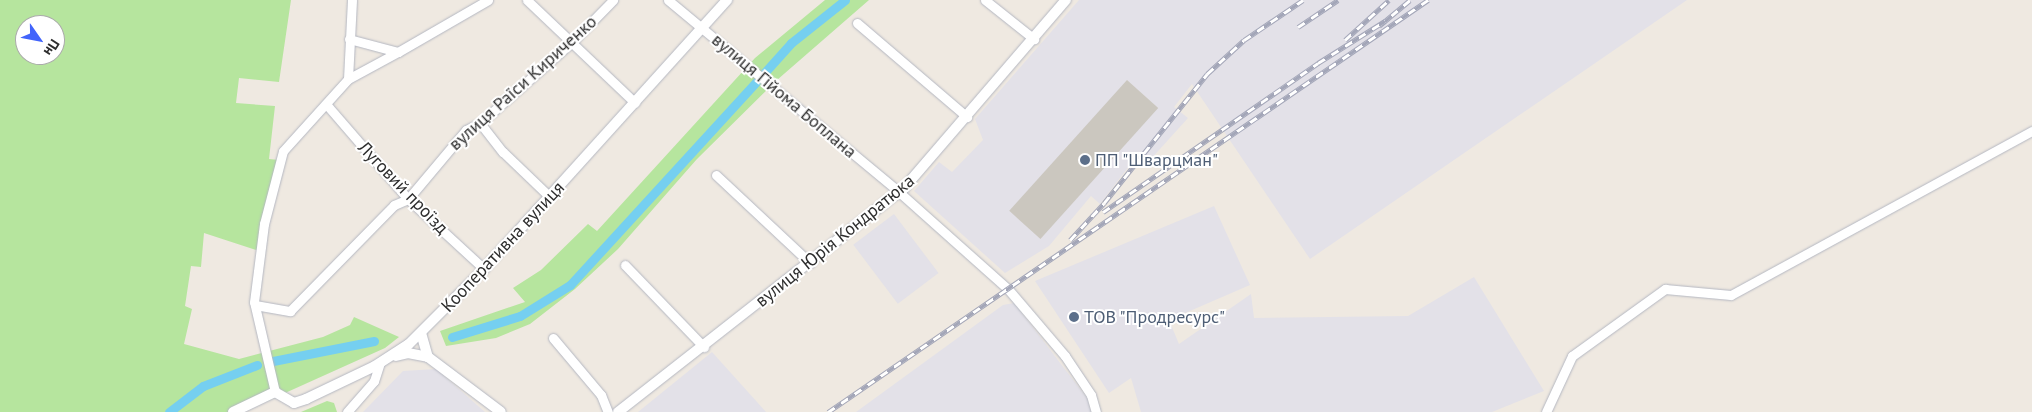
<!DOCTYPE html>
<html>
<head>
<meta charset="utf-8">
<style>
	body { margin:0 }
	#map { position:relative; width:2032px; height:412px; overflow:hidden; background:#efe9e1; font-family:"PT Sans",sans-serif }
	div>[style] { position:absolute }
	[style*='--x'] { left:calc(var(--x)*1px); top:calc(var(--y)*1px); width:calc(var(--w)*1px); rotate:calc(var(--a)*1deg) }
	.industrial>* { inset:0; background:#e3e1e8; transform-origin:0 0 }
	.green>* { inset:0; background:#b6e59e }
	.canal>* { height:9px; margin:-4.5px; padding:0 4.5px; transform-origin:4.5px; border-radius:4.5px; background:#75cff0 }
	.building>* { inset:0; background:#cbc7bf; transform-origin:0 0 }
	.roads { filter:drop-shadow(0 0 1px #b4b7c1) drop-shadow(0 0 1px #b4b7c1) }
	.minor>* { height:9px; margin:-4.5px; padding:0 4.5px; transform-origin:4.5px; border-radius:4.5px; background:#fff }
	.tertiary>* { height:10px; margin:-5px; padding:0 5px; transform-origin:5px; border-radius:5px; background:#fff }
	.rail>* { height:4.5px; margin-top:-2.25px; transform-origin:0; background:repeating-linear-gradient(90deg,#fff 0 8px,#a3a6b8 0 16px); box-sizing:border-box; border-block:1px solid #a3a6b8 }
	.dots>* { width:14px; height:14px; translate:-50% -50%; box-sizing:border-box; border:2px solid #fff; border-radius:50% }
	span { translate:-50% -50%; white-space:nowrap; text-align:center; line-height:1.15; -webkit-text-stroke:4px #fff; paint-order:stroke }
	.street-label { font-size:18px; color:#2e2e2e }
	.service-label { font-size:18px; color:#4e5e75 }
	.left { translate:0 -50%; text-align:left }
	.north { position:absolute; left:15px; top:15px; width:50px; height:50px; box-sizing:border-box; background:#fff; border:1px solid #ababab; border-radius:50%; rotate:123deg; font-size:14px; font-weight:700; line-height:20px; text-align:center; color:#2e2e2e }
	.north::after { content:''; display:block; margin:auto; width:18px; height:22px; background:#4264fb; clip-path:polygon(50% 0,100% 100%,50% 72%,0 100%) }
</style>
</head>
<body>
<div id="map">
	<div class="industrial">
		<i style="clip-path:polygon(1079px 0,1687px 0,1310px 259px,1192px 84px,1174px 107px,1188px 118px,1150px 160px,1140px 152px,1100px 204px,1091px 196px,1049px 246px,1005px 273px,914px 191px,939px 162px,952px 172px,983px 140px,975px 119px)"></i>
		<i style="clip-path:polygon(1214px 206px,1250px 285px,1169px 320px,1179px 344px,1251px 294px,1254px 318px,1408px 316px,1474px 277px,1544px 391px,1492px 412px,1141px 412px,1131px 378px,1109px 393px,1035px 281px)"></i>
		<i style="left:894px;top:214px;width:74px;height:51px;rotate:53deg"></i>
		<i style="clip-path:polygon(1014px 303px,1087px 398px,1091px 412px,856px 412px,1003px 305px)"></i>
		<i style="clip-path:polygon(712px 352px,766px 412px,638px 412px)"></i>
		<i style="clip-path:polygon(436px 369px,485px 412px,363px 412px,403px 371px)"></i>
	</div>
	<div class="green">
		<i style="clip-path:polygon(evenodd,0 0,291px 0,279px 82px,239px 78px,236px 103px,275px 106px,269px 159px,279px 160px,259px 251px,204px 233px,201px 267px,191px 266px,185px 306px,192px 309px,184px 344px,239px 359px,323px 337px,350px 325px,354px 317px,399px 337px,385px 348px,243px 412px,0 412px,0 0,25px 25px,55px 25px,55px 55px,25px 55px,25px 25px)"></i>
		<i style="clip-path:polygon(825px 0,869px 0,777px 80px,697px 159px,618px 249px,575px 289px,530px 324px,496px 338px,446px 346px,440px 331px,525px 302px,513px 288px,541px 270px,588px 224px,597px 231px,755px 58px)"></i>
		<i style="clip-path:polygon(327px 401px,334px 403px,337px 412px,301px 412px)"></i>
	</div>
	<div class="canal">
		<i style="--x:765;--y:72;--w:39;--a:-48"></i>
		<i style="--x:791;--y:43;--w:69;--a:-38.5"></i>
		<i style="--x:452;--y:337;--w:71;--a:-17.2"></i>
		<i style="--x:520;--y:316;--w:59;--a:-31.8"></i>
		<i style="--x:570;--y:285;--w:275;--a:-47.5"></i>
		<i style="--x:273;--y:361;--w:103;--a:-11.2"></i>
		<i style="--x:169;--y:412;--w:43;--a:-37.4"></i>
		<i style="--x:203;--y:386;--w:58;--a:-21.3"></i>
	</div>
	<div class="building">
		<i style="left:1127px;top:80px;width:42px;height:176px;rotate:42deg"></i>
	</div>
	<div class="roads">
		<div class="minor">
			<i style="--x:527;--y:0;--w:149;--a:43.6"></i>
			<i style="--x:668;--y:0;--w:300;--a:39.7"></i>
			<i style="--x:899;--y:192;--w:146;--a:41.7"></i>
			<i style="--x:1008;--y:289;--w:88;--a:49.6"></i>
			<i style="--x:1065;--y:356;--w:47;--a:56.3"></i>
			<i style="--x:1091;--y:395;--w:18;--a:74"></i>
			<i style="--x:985;--y:0;--w:63;--a:38.5"></i>
			<i style="--x:857;--y:23;--w:145;--a:40.5"></i>
			<i style="--x:349;--y:39;--w:51;--a:14.9"></i>
			<i style="--x:398;--y:52;--w:104;--a:-30"></i>
			<i style="--x:348;--y:79;--w:57;--a:-28.4"></i>
			<i style="--x:326;--y:104;--w:125;--a:49.2"></i>
			<i style="--x:408;--y:199;--w:103;--a:42.6"></i>
			<i style="--x:480;--y:123;--w:37;--a:52"></i>
			<i style="--x:503;--y:152;--w:65;--a:43.8"></i>
			<i style="--x:716;--y:175;--w:129;--a:43.1"></i>
			<i style="--x:625;--y:265;--w:114;--a:46.1"></i>
			<i style="--x:255;--y:305;--w:36;--a:10"></i>
			<i style="--x:290;--y:311;--w:148;--a:-45.5"></i>
			<i style="--x:394;--y:205;--w:15;--a:-23"></i>
			<i style="--x:408;--y:199;--w:90;--a:-50"></i>
			<i style="--x:466;--y:130;--w:16;--a:-27"></i>
			<i style="--x:480;--y:123;--w:123;--a:-41.4"></i>
			<i style="--x:572;--y:42;--w:59;--a:-45.7"></i>
			<i style="--x:553;--y:338;--w:75;--a:49.9"></i>
			<i style="--x:601;--y:395;--w:18;--a:68"></i>
			<i style="--x:275;--y:392;--w:92;--a:-103.1"></i>
			<i style="--x:254;--y:302;--w:79;--a:-82.7"></i>
			<i style="--x:264;--y:224;--w:75;--a:-75.4"></i>
			<i style="--x:283;--y:151;--w:97;--a:-47.9"></i>
			<i style="--x:348;--y:79;--w:79;--a:-87.1"></i>
			<i style="--x:347;--y:412;--w:41;--a:-48.9"></i>
			<i style="--x:374;--y:381;--w:19;--a:-72"></i>
			<i style="--x:1546;--y:412;--w:62;--a:-65.1"></i>
			<i style="--x:1572;--y:356;--w:115;--a:-35.8"></i>
			<i style="--x:1665;--y:289;--w:66;--a:5.2"></i>
			<i style="--x:1731;--y:295;--w:343;--a:-28.6"></i>
		</div>
		<div class="tertiary">
			<i style="--x:421;--y:333;--w:25;--a:74"></i>
			<i style="--x:396;--y:356;--w:12;--a:-14"></i>
			<i style="--x:408;--y:353;--w:20;--a:11"></i>
			<i style="--x:428;--y:357;--w:91;--a:37"></i>
			<i style="--x:233;--y:412;--w:47;--a:-25.5"></i>
			<i style="--x:275;--y:392;--w:22;--a:30"></i>
			<i style="--x:294;--y:403;--w:13;--a:-18"></i>
			<i style="--x:306;--y:399;--w:76;--a:-25.6"></i>
			<i style="--x:375;--y:366;--w:40;--a:-32.9"></i>
			<i style="--x:409;--y:344;--w:106;--a:-45"></i>
			<i style="--x:484;--y:269;--w:363;--a:-47.9"></i>
			<i style="--x:618;--y:412;--w:365;--a:-38.1"></i>
			<i style="--x:905;--y:187;--w:247;--a:-49.3"></i>
		</div>
	</div>
	<div class="rail">
		<i style="--x:1379;--y:26;--w:40;--a:-40"></i>
		<i style="--x:1298;--y:27;--w:48;--a:-34"></i>
		<i style="--x:1345;--y:40;--w:59;--a:-42.3"></i>
		<i style="--x:1103;--y:212;--w:262;--a:-34.7"></i>
		<i style="--x:1318;--y:63;--w:79;--a:-32.1"></i>
		<i style="--x:1070;--y:240;--w:50;--a:-47.4"></i>
		<i style="--x:1104;--y:203;--w:165;--a:-51.4"></i>
		<i style="--x:1207;--y:74;--w:50;--a:-42.6"></i>
		<i style="--x:1244;--y:40;--w:71;--a:-34.1"></i>
		<i style="--x:828;--y:412;--w:728;--a:-34.48"></i>
	</div>
	<div class="dots">
		<i style="left:1085px;top:160px;background:#5c6f8a"></i>
		<i style="left:1074px;top:317px;background:#5c6f8a"></i>
	</div>
	<div class="street-label">
		<span style="left:523px;top:83px;rotate:-42deg">вулиця Раїси Кириченко</span>
		<span style="left:784px;top:96px;rotate:40deg">вулиця Гійома Боплана</span>
		<span style="left:403px;top:188px;rotate:46deg">Луговий проїзд</span>
		<span style="left:835px;top:241px;rotate:-39deg">вулиця Юрія Кондратюка</span>
		<span style="left:503px;top:247px;rotate:-47deg">Кооперативна вулиця</span>
	</div>
	<div class="service-label">
		<span class="left" style="left:1095px;top:160px">ПП "Шварцман"</span>
		<span class="left" style="left:1084px;top:317px">ТОВ "Продресурс"</span>
	</div>
	<div class="north">Пн</div>
</div>
</body>
</html>
